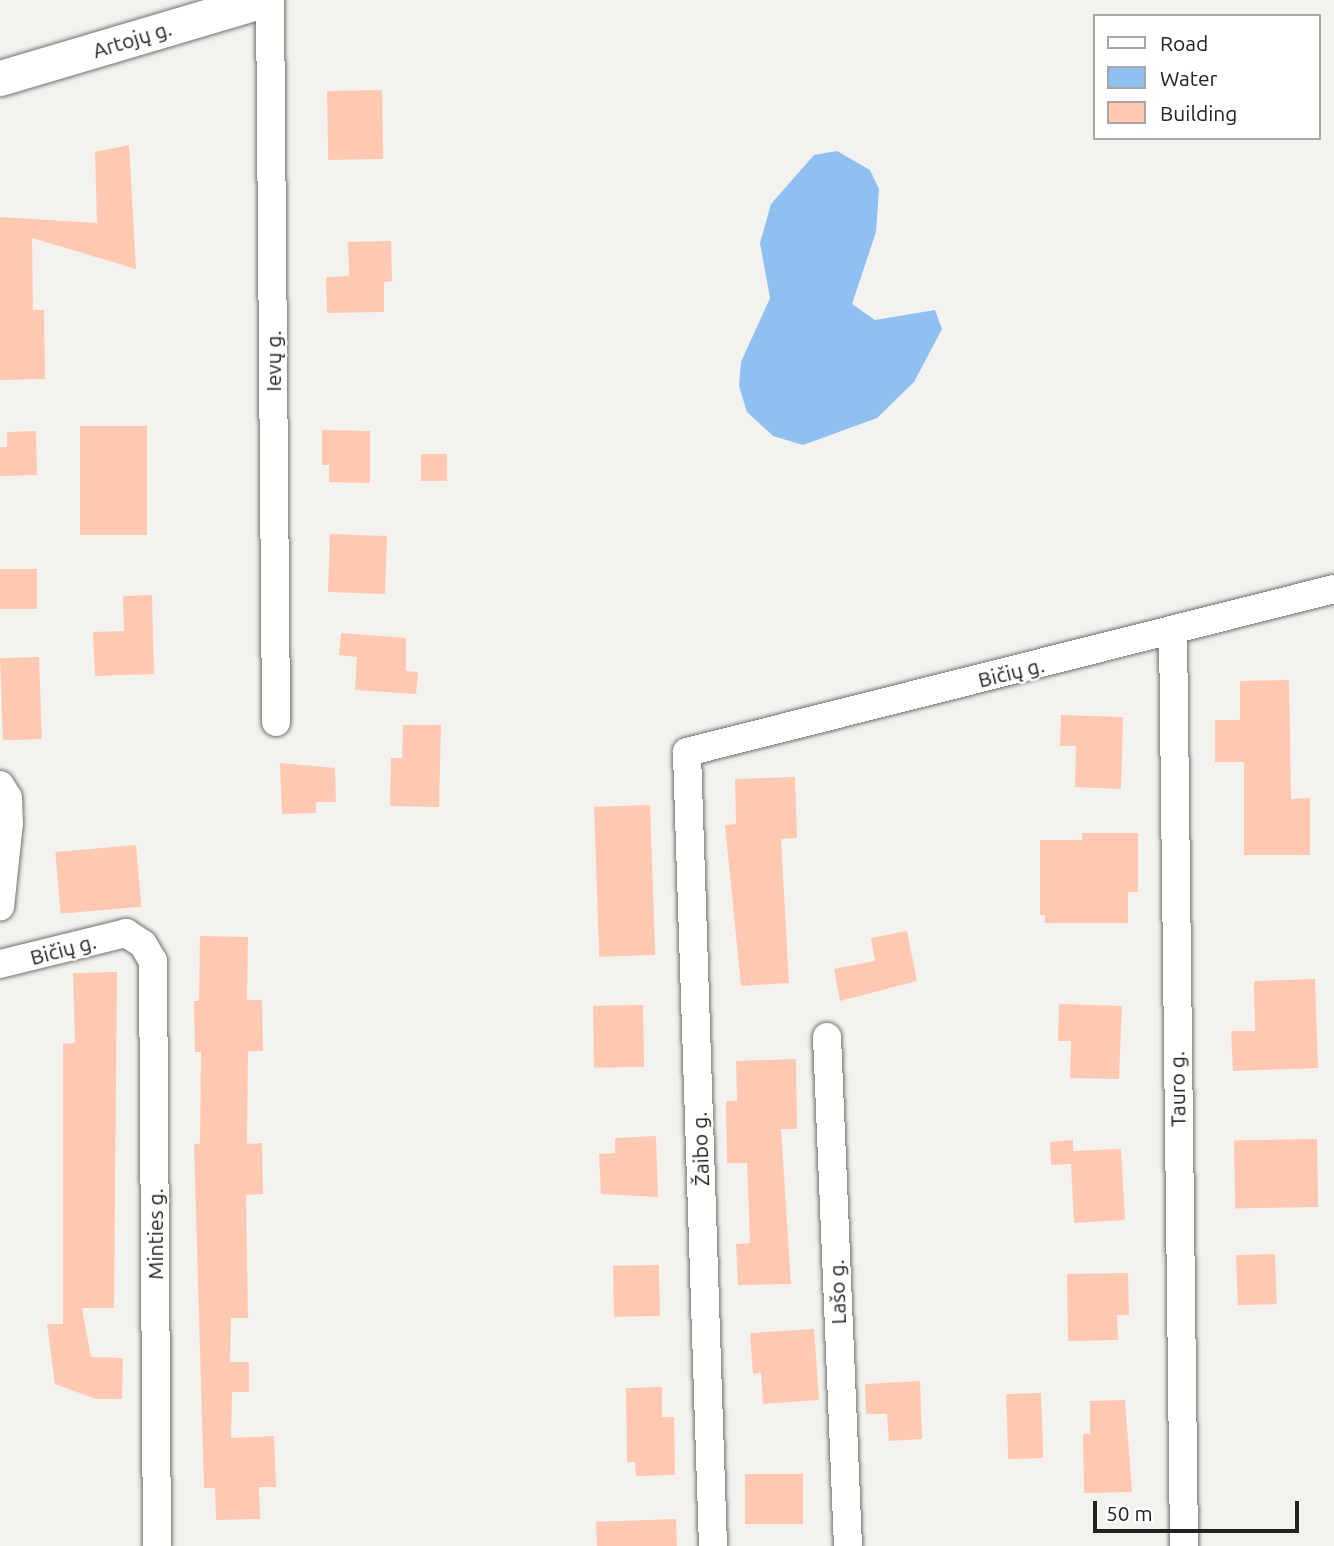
<!DOCTYPE html>
<html>
<head>
<meta charset="utf-8">
<style>
	body { margin:0 }
	#map { position:relative; width:1334px; height:1546px; overflow:hidden; background:#f4f2ee; font-family:Ubuntu,sans-serif }
	div>[style] { position:absolute }
	[style*='--x'] { left:calc(var(--x)*1px); top:calc(var(--y)*1px); width:calc(var(--w)*1px); rotate:calc(var(--a)*1deg) }
	.water>* { inset:0; background:#8ec0f1 }
	.building>* { inset:0; background:#fec9b0; transform-origin:0 0 }
	.roads { filter:drop-shadow(0 0 2px #72716d) drop-shadow(0 0 2px #72716d) }
	.minor>* { height:28px; margin:-14px; padding:0 14px; transform-origin:14px; border-radius:14px; background:#fff }
	.major>* { height:35px; margin:-17.5px; padding:0 17.5px; transform-origin:17.5px; border-radius:17.5px; background:#fff }
	span { translate:-50% -50%; white-space:nowrap; text-align:center; line-height:1.15; -webkit-text-stroke:5px #fff; paint-order:stroke }
	.street-label { font-size:21px; color:#21211f }
	.legend { position:absolute; left:1093px; top:14px; width:228px; height:126px; box-sizing:border-box; background:#fff; border:2px solid #a6a6a5; margin:0; padding:9px 12px; list-style:none; font-size:21px; color:#21211f }
	.legend li { display:flex; align-items:center; gap:14px; height:35px }
	.legend b { width:35px; border:2px solid #a6a6a5 }
	.scale { position:absolute; left:1093px; top:1501px; width:206px; height:32px; box-sizing:border-box; border:4px solid #21211f; border-top:0; padding-left:9px; font-size:21px; line-height:24px; white-space:nowrap; color:#21211f; -webkit-text-stroke:5px #fff; paint-order:stroke }
</style>
</head>
<body>
<div id="map">
	<div class="water">
		<i style="clip-path:polygon(837px 151px,870px 170px,879px 189px,876px 232px,852px 304px,875px 320px,935px 310px,942px 329px,914px 382px,877px 418px,803px 445px,773px 436px,747px 412px,739px 386px,741px 362px,770px 298px,760px 243px,771px 204px,814px 155px)"></i>
	</div>
	<div class="building">
		<i style="left:382px;top:90px;width:69px;height:55px;rotate:89deg"></i>
		<i style="clip-path:polygon(129px 145px,136px 269px,32px 238px,33px 310px,44px 310px,45px 379px,0 380px,0 217px,97px 223px,95px 152px)"></i>
		<i style="clip-path:polygon(391px 241px,392px 281px,384px 282px,384px 312px,327px 313px,326px 277px,349px 276px,348px 242px)"></i>
		<i style="left:147px;top:426px;width:109px;height:67px;rotate:90deg"></i>
		<i style="clip-path:polygon(322px 430px,370px 431px,370px 483px,329px 482px,329px 465px,322px 465px)"></i>
		<i style="clip-path:polygon(36px 431px,37px 475px,0 476px,0 447px,7px 447px,7px 432px)"></i>
		<i style="left:421px;top:454px;width:26px;height:27px"></i>
		<i style="left:330px;top:534px;width:57px;height:58px;rotate:2deg"></i>
		<i style="left:0;top:569px;width:37px;height:40px"></i>
		<i style="clip-path:polygon(152px 595px,154px 674px,95px 676px,93px 632px,124px 631px,123px 596px)"></i>
		<i style="clip-path:polygon(341px 633px,406px 638px,406px 671px,418px 672px,416px 694px,355px 690px,357px 657px,339px 655px)"></i>
		<i style="left:39px;top:657px;width:82px;height:39px;rotate:88deg"></i>
		<i style="clip-path:polygon(1289px 680px,1291px 799px,1310px 798px,1310px 855px,1244px 855px,1244px 762px,1215px 762px,1215px 720px,1240px 720px,1240px 681px)"></i>
		<i style="clip-path:polygon(1061px 715px,1123px 717px,1121px 789px,1075px 787px,1076px 746px,1060px 746px)"></i>
		<i style="clip-path:polygon(403px 725px,441px 725px,439px 807px,390px 806px,391px 758px,402px 758px)"></i>
		<i style="clip-path:polygon(280px 763px,335px 768px,336px 802px,316px 802px,316px 813px,282px 814px)"></i>
		<i style="clip-path:polygon(795px 777px,797px 838px,781px 839px,789px 983px,741px 986px,725px 825px,736px 824px,735px 779px)"></i>
		<i style="left:650px;top:805px;width:150px;height:56px;rotate:88deg"></i>
		<i style="clip-path:polygon(1082px 833px,1138px 833px,1138px 892px,1128px 892px,1128px 923px,1045px 923px,1045px 915px,1040px 915px,1040px 840px,1082px 840px)"></i>
		<i style="left:136px;top:845px;width:62px;height:81px;rotate:85deg"></i>
		<i style="clip-path:polygon(907px 931px,917px 981px,840px 1001px,834px 969px,875px 961px,871px 938px)"></i>
		<i style="clip-path:polygon(200px 936px,248px 937px,247px 1000px,262px 1000px,263px 1051px,248px 1051px,247px 1144px,262px 1143px,263px 1194px,246px 1195px,248px 1318px,231px 1318px,230px 1362px,249px 1362px,249px 1392px,232px 1392px,231px 1438px,274px 1436px,276px 1487px,259px 1487px,260px 1519px,216px 1520px,215px 1488px,204px 1488px,194px 1144px,200px 1144px,201px 1052px,195px 1052px,194px 1001px,199px 1001px)"></i>
		<i style="clip-path:polygon(117px 972px,114px 1308px,82px 1308px,91px 1357px,123px 1358px,122px 1399px,96px 1399px,55px 1384px,47px 1324px,63px 1324px,63px 1044px,75px 1043px,73px 973px)"></i>
		<i style="clip-path:polygon(1315px 979px,1318px 1068px,1233px 1071px,1231px 1031px,1255px 1031px,1254px 981px)"></i>
		<i style="clip-path:polygon(1059px 1004px,1122px 1006px,1119px 1079px,1070px 1078px,1071px 1041px,1058px 1041px)"></i>
		<i style="left:643px;top:1005px;width:62px;height:50px;rotate:89deg"></i>
		<i style="clip-path:polygon(796px 1059px,797px 1129px,781px 1129px,791px 1284px,738px 1285px,736px 1244px,750px 1243px,747px 1163px,727px 1163px,726px 1101px,737px 1101px,736px 1061px)"></i>
		<i style="clip-path:polygon(656px 1136px,658px 1197px,601px 1194px,599px 1154px,615px 1153px,615px 1138px)"></i>
		<i style="left:1317px;top:1139px;width:68px;height:83px;rotate:89deg"></i>
		<i style="clip-path:polygon(1073px 1140px,1073px 1151px,1121px 1149px,1125px 1220px,1074px 1223px,1071px 1164px,1051px 1165px,1050px 1142px)"></i>
		<i style="left:1275px;top:1254px;width:50px;height:39px;rotate:88deg"></i>
		<i style="left:659px;top:1265px;width:51px;height:46px;rotate:89deg"></i>
		<i style="clip-path:polygon(1128px 1273px,1129px 1315px,1117px 1315px,1118px 1340px,1068px 1341px,1067px 1274px)"></i>
		<i style="clip-path:polygon(814px 1329px,819px 1400px,763px 1404px,761px 1373px,753px 1374px,750px 1333px)"></i>
		<i style="clip-path:polygon(920px 1381px,922px 1439px,889px 1441px,887px 1414px,866px 1414px,865px 1384px)"></i>
		<i style="clip-path:polygon(662px 1387px,662px 1417px,674px 1417px,675px 1475px,636px 1476px,635px 1462px,627px 1462px,626px 1388px)"></i>
		<i style="left:1041px;top:1393px;width:65px;height:35px;rotate:88deg"></i>
		<i style="clip-path:polygon(1125px 1400px,1132px 1492px,1084px 1493px,1083px 1434px,1090px 1434px,1090px 1401px)"></i>
		<i style="left:803px;top:1474px;width:50px;height:58px;rotate:90deg"></i>
		<i style="left:676px;top:1519px;width:27px;height:80px;rotate:88deg"></i>
	</div>
	<div class="roads">
		<div class="minor">
			<i style="--x:270;--y:0;--w:722;--a:89.52"></i>
			<i style="--x:1173;--y:631;--w:915;--a:89.31"></i>
			<i style="--x:0;--y:785;--w:15;--a:58"></i>
			<i style="--x:8;--y:798;--w:25;--a:88"></i>
			<i style="--x:9;--y:823;--w:84;--a:96.1"></i>
			<i style="--x:0;--y:964;--w:130;--a:-13.8"></i>
			<i style="--x:126;--y:933;--w:20;--a:33"></i>
			<i style="--x:143;--y:944;--w:20;--a:60"></i>
			<i style="--x:153;--y:961;--w:585;--a:89.61"></i>
			<i style="--x:827;--y:1037;--w:509;--a:87.64"></i>
			<i style="--x:713;--y:1546;--w:794;--a:-91.88"></i>
			<i style="--x:687;--y:752;--w:667;--a:-14.14"></i>
		</div>
		<div class="major">
			<i style="--x:0;--y:78;--w:275;--a:-16.5"></i>
		</div>
	</div>
	<div class="street-label">
		<span style="left:132px;top:39px;rotate:-17deg">Artojų g.</span>
		<span style="left:273px;top:361px;rotate:-90deg">Ievų g.</span>
		<span style="left:1011px;top:672px;rotate:-14deg">Bičių g.</span>
		<span style="left:63px;top:949px;rotate:-15deg">Bičių g.</span>
		<span style="left:1177px;top:1089px;rotate:-91deg">Tauro g.</span>
		<span style="left:700px;top:1149px;rotate:-92deg">Žaibo g.</span>
		<span style="left:155px;top:1234px;rotate:-90deg">Minties g.</span>
		<span style="left:837px;top:1292px;rotate:-92deg">Lašo g.</span>
	</div>
	<ul class="legend">
	<li><b style="height:9px;background:#fff"></b>Road</li>
	<li><b style="height:19px;background:#8ec0f1"></b>Water</li>
	<li><b style="height:19px;background:#fec9b0"></b>Building</li>
	</ul>
	<div class="scale">50 m</div>
</div>
</body>
</html>
